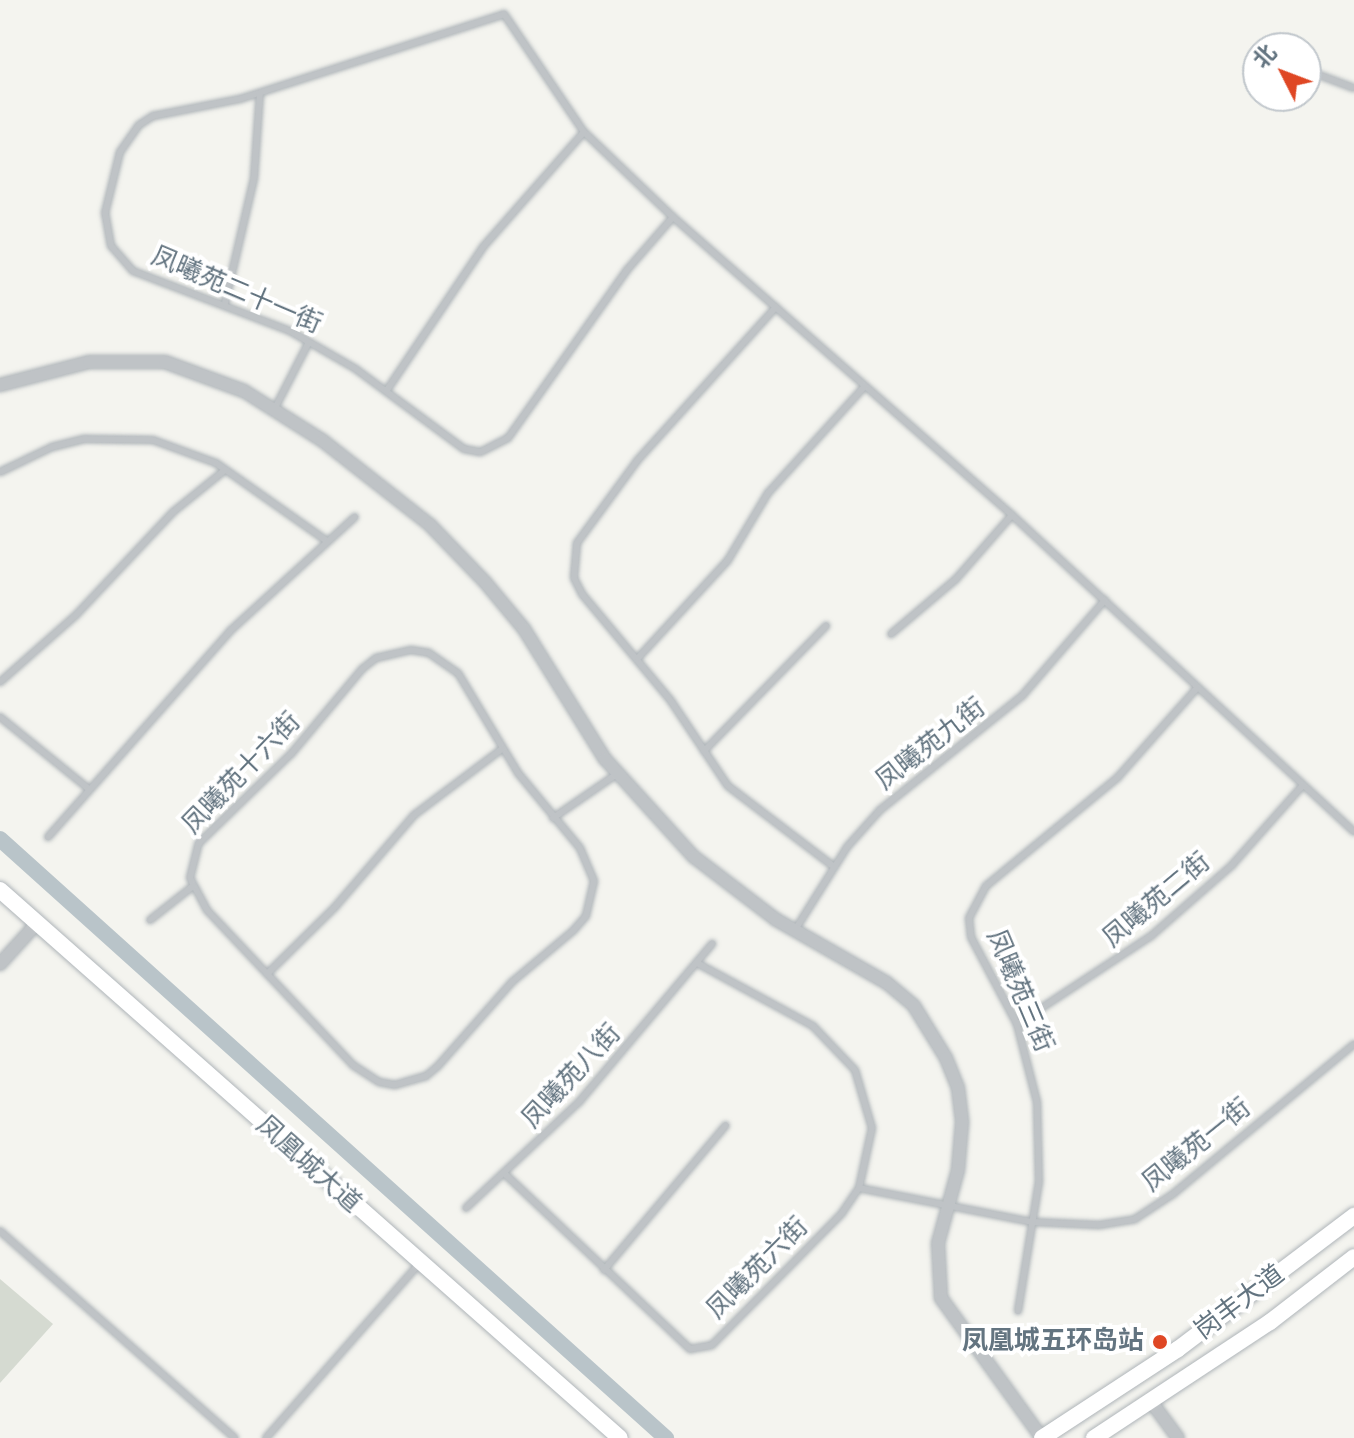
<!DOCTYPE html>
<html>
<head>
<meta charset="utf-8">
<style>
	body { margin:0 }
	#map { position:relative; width:1354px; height:1438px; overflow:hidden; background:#f4f4ef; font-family:"Sofia Sans Condensed","Noto Sans SC",sans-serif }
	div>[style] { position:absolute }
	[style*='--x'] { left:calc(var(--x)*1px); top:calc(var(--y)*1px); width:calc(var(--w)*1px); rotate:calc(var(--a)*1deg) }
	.green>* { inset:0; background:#d5dad1 }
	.canal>* { height:16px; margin:-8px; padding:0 8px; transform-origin:8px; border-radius:8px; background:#b9c4c9 }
	.roads { filter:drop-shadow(0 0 2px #afb5b9) drop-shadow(0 0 2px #afb5b9) }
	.lane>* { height:6px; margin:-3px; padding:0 3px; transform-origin:3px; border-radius:3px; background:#bfc3c6 }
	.street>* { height:12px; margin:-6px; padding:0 6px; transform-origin:6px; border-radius:6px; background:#bfc3c6 }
	.secondary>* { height:16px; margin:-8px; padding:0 8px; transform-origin:8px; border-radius:8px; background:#fff }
	.dots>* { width:22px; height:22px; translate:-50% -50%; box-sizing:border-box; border:4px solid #fff; border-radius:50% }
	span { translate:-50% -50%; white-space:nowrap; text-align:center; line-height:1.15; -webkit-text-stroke:8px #fff; paint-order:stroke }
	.street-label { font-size:26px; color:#637480 }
	.poi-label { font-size:26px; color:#637480; font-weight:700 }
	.right { translate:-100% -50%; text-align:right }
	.north { position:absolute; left:1242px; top:32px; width:80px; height:80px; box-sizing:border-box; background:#fff; border:2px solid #c1c7cc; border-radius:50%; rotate:312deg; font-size:22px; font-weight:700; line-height:32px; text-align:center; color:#637480 }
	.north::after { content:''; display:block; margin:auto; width:28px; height:36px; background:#df4724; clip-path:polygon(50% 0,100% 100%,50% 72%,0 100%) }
</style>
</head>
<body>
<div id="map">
	<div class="green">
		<i style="clip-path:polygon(0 1279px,53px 1324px,0 1383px)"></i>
	</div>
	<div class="canal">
		<i style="--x:0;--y:839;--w:896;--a:41.97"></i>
	</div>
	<div class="roads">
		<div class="lane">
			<i style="--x:1306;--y:70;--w:51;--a:20.6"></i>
			<i style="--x:673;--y:217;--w:70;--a:131"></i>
			<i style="--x:627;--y:270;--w:206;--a:125.3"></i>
			<i style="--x:508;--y:438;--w:31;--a:153"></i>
			<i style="--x:480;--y:452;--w:16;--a:-169"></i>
			<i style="--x:464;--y:449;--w:134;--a:-143.5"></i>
			<i style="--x:356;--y:369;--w:76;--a:-150.1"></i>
			<i style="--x:290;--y:331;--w:168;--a:-159.1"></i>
			<i style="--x:133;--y:271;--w:33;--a:-131"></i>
			<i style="--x:111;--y:246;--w:34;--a:-100"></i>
			<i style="--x:105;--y:213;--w:63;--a:-76.2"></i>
			<i style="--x:120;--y:152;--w:33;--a:-55"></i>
			<i style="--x:139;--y:125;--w:17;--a:-33"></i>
			<i style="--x:153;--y:116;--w:89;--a:-11.1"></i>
			<i style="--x:240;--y:99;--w:277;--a:-17.8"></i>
			<i style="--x:504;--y:14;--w:143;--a:55.9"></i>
			<i style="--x:584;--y:132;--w:123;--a:43.7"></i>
			<i style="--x:673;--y:217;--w:451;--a:41.3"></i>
			<i style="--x:1012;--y:515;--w:466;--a:42.8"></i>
			<i style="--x:225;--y:303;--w:128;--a:-76.9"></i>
			<i style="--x:254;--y:178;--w:85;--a:-86"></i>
			<i style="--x:776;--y:307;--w:207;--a:132.1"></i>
			<i style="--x:637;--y:461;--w:102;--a:126.2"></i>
			<i style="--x:577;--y:543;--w:35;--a:95"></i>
			<i style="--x:574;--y:578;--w:18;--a:63"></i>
			<i style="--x:582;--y:594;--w:139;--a:50.2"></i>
			<i style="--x:671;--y:701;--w:102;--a:56.2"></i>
			<i style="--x:728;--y:786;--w:132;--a:37.3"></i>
			<i style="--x:387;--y:390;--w:172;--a:-56.1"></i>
			<i style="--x:483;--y:247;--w:153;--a:-48.7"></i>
			<i style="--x:274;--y:410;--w:76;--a:-62.8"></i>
			<i style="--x:0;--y:472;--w:58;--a:-25.7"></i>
			<i style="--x:52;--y:447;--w:34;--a:-14"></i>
			<i style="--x:85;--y:439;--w:68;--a:0.8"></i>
			<i style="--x:153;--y:440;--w:67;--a:20.1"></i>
			<i style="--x:216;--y:463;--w:136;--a:35.1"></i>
			<i style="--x:891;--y:634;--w:85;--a:-40.2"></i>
			<i style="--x:956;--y:579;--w:85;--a:-48.8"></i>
			<i style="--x:411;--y:650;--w:18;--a:9"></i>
			<i style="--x:429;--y:653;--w:35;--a:35"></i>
			<i style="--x:458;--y:673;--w:117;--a:59"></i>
			<i style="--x:518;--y:773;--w:97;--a:50.4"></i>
			<i style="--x:580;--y:848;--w:36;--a:67"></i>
			<i style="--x:594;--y:881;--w:36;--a:103"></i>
			<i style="--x:586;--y:916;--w:18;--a:131"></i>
			<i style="--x:574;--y:930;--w:81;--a:140"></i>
			<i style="--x:512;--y:982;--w:112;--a:131.4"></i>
			<i style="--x:438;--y:1066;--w:16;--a:140"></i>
			<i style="--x:426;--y:1076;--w:32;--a:164"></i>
			<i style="--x:395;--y:1085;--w:16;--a:-169"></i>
			<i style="--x:379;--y:1082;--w:31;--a:-147"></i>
			<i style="--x:353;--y:1065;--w:213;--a:-133.3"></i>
			<i style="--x:207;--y:910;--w:36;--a:-118"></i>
			<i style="--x:190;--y:878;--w:36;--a:-76"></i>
			<i style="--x:199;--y:843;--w:128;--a:-44.1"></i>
			<i style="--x:291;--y:754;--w:111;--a:-50.1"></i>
			<i style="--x:362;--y:669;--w:18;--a:-38"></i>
			<i style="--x:376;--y:658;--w:36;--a:-13"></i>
			<i style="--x:638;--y:658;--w:133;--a:-47.4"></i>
			<i style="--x:728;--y:560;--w:78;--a:-59.2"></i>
			<i style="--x:768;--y:493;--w:144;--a:-47.8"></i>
			<i style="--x:0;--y:682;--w:101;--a:-41.4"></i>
			<i style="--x:76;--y:615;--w:141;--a:-46.7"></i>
			<i style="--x:173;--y:512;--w:67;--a:-38.9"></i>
			<i style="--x:0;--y:717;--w:114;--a:39"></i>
			<i style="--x:704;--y:751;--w:175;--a:-45.7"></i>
			<i style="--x:553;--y:818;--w:78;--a:-34.5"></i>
			<i style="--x:48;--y:837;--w:275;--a:-48.5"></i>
			<i style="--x:230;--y:631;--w:169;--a:-42.4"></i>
			<i style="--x:150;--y:920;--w:55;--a:-38.3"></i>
			<i style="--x:795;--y:930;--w:98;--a:-57.9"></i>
			<i style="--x:847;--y:847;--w:50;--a:-48.3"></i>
			<i style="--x:880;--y:810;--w:182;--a:-38.8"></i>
			<i style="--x:1022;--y:696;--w:127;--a:-49.2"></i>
			<i style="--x:267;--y:974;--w:95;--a:-44.6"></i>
			<i style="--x:335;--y:907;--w:121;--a:-49.3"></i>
			<i style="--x:414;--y:815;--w:110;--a:-36.9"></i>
			<i style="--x:1017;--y:1024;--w:160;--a:-33.3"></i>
			<i style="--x:1151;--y:936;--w:108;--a:-41.2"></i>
			<i style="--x:1232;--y:865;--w:107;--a:-48.4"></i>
			<i style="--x:505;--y:1174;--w:255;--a:43.4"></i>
			<i style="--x:690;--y:1349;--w:22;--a:-10"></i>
			<i style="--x:712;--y:1345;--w:185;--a:-45.4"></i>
			<i style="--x:842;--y:1213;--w:30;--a:-56"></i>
			<i style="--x:859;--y:1188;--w:61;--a:-77.8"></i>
			<i style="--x:872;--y:1128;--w:60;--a:-106.3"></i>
			<i style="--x:855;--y:1070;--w:61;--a:-133.7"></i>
			<i style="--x:813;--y:1026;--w:132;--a:-151.5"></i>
			<i style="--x:859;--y:1188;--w:177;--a:11.1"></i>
			<i style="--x:1033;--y:1222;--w:66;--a:2.6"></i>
			<i style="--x:1099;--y:1225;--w:36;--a:-9"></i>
			<i style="--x:1135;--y:1219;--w:45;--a:-33.3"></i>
			<i style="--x:1173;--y:1194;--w:235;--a:-39.6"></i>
			<i style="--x:466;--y:1208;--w:155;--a:-43.2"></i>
			<i style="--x:579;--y:1102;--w:207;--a:-49.9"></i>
			<i style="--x:0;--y:1231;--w:313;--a:41.4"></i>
			<i style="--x:604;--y:1270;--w:189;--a:-49.9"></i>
			<i style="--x:1018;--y:1311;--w:131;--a:-80.8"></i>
			<i style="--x:1039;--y:1182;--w:80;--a:-91.4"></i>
			<i style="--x:1037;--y:1102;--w:81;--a:-104.4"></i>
			<i style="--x:1017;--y:1024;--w:98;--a:-117.9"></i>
			<i style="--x:971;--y:937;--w:19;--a:-96"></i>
			<i style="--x:969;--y:918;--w:36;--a:-62"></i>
			<i style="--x:986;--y:886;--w:171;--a:-39.5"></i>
			<i style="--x:1118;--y:777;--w:120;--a:-48.4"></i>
			<i style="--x:266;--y:1438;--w:232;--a:-48.7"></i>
		</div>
		<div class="street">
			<i style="--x:0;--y:385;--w:92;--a:-14.5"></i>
			<i style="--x:89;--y:362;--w:76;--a:0"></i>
			<i style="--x:165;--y:362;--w:84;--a:20.2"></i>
			<i style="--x:244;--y:391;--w:93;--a:32.3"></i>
			<i style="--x:323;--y:441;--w:136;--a:38.1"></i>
			<i style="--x:430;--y:525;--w:79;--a:46"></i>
			<i style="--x:485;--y:582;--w:61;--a:50.3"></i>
			<i style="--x:524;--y:629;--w:153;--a:58.1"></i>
			<i style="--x:605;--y:759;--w:132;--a:47.8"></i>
			<i style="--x:694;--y:857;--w:102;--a:37.4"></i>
			<i style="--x:775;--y:919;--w:129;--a:29.7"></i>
			<i style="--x:887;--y:983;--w:35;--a:40"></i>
			<i style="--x:914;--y:1006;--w:61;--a:58.4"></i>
			<i style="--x:946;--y:1058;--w:32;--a:68"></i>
			<i style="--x:958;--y:1088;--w:35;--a:83"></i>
			<i style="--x:962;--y:1123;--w:47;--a:94.9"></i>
			<i style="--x:958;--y:1170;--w:76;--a:105.3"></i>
			<i style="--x:938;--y:1243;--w:55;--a:86.9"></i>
			<i style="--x:941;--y:1298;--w:173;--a:54.2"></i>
			<i style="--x:0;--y:964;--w:55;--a:-47.9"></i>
			<i style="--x:1150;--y:1400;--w:47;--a:53.6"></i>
		</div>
		<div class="secondary">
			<i style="--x:0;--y:890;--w:827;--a:41.47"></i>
			<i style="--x:1042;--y:1438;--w:163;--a:-33.2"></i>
			<i style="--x:1178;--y:1349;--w:221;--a:-37.1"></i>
			<i style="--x:1094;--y:1438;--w:211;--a:-33.4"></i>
			<i style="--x:1270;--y:1322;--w:106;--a:-37.7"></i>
		</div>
	</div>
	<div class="dots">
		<i style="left:1160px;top:1342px;background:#df4724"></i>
	</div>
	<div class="street-label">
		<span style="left:236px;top:291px;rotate:23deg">凤曦苑二十一街</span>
		<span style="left:931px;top:745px;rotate:-38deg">凤曦苑九街</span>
		<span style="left:242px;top:774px;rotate:-46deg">凤曦苑十六街</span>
		<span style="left:1157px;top:901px;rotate:-40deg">凤曦苑二街</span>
		<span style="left:1019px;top:991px;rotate:67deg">凤曦苑三街</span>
		<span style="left:572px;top:1077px;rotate:-47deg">凤曦苑八街</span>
		<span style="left:1197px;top:1146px;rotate:-39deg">凤曦苑一街</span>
		<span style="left:308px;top:1165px;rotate:42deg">凤凰城大道</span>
		<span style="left:758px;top:1269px;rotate:-45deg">凤曦苑六街</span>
		<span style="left:1240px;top:1303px;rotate:-37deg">岗丰大道</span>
	</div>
	<div class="poi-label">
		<span class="right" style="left:1144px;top:1342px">凤凰城五环岛站</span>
	</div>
	<div class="north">北</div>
</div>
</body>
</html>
